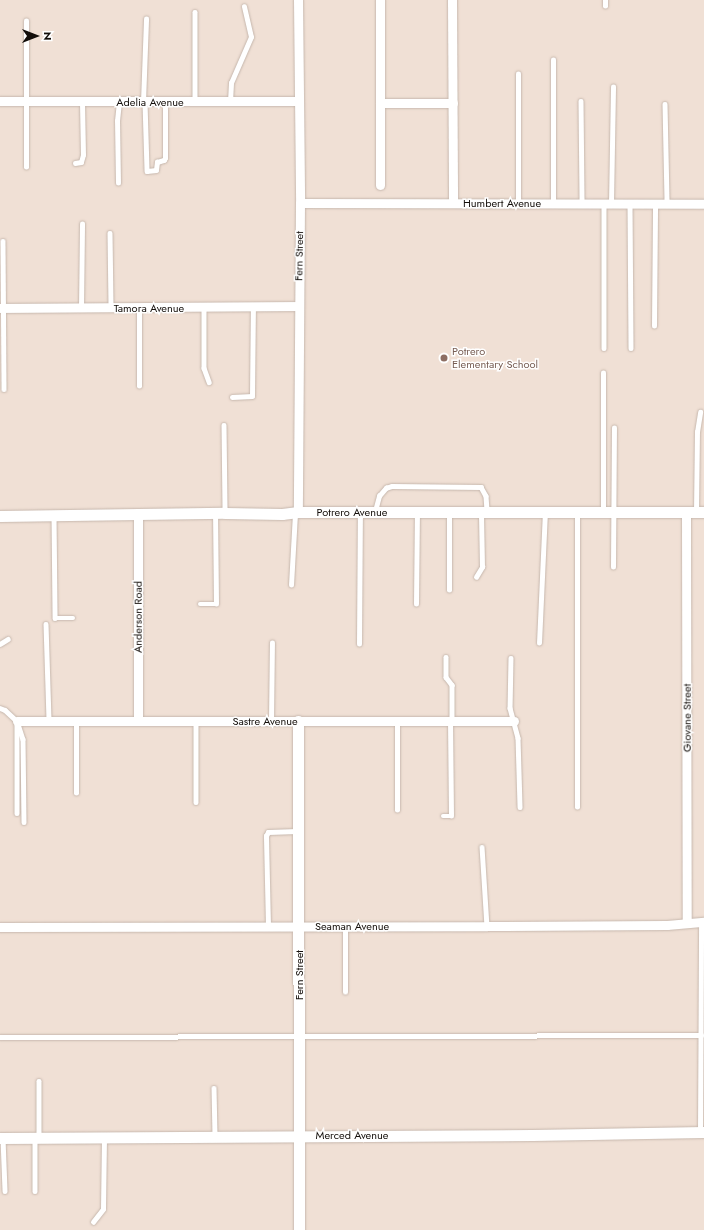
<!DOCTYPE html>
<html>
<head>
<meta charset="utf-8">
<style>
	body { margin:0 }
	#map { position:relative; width:704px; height:1230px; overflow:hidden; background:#f0e0d5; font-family:Jost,sans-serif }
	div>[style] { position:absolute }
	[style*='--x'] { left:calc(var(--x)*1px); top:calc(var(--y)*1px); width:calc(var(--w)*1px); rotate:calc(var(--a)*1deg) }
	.roads { filter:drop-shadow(0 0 1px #c6b7ad) drop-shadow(0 0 1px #c6b7ad) }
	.service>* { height:4.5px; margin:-2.25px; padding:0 2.25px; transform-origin:2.25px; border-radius:2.25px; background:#fff }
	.minor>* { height:9px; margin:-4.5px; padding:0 4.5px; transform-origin:4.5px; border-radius:4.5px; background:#fff }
	.tertiary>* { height:11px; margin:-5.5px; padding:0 5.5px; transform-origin:5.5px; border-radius:5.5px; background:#fff }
	.dots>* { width:11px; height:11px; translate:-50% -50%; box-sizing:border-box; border:2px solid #fff; border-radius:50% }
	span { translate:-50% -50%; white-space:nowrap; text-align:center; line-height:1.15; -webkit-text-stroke:3px #fff; paint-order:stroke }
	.street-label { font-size:11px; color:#130e0a }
	.education-label { font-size:11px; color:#785e54 }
	.left { translate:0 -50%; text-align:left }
	.north { position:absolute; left:16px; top:16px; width:40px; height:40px; -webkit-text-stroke:3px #fff; paint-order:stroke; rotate:90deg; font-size:11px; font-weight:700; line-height:16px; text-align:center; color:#130e0a }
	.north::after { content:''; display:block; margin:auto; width:14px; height:18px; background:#130e0a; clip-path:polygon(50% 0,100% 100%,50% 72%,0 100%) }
</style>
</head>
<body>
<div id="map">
	<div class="roads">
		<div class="service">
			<i style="--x:605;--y:6;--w:6;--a:-90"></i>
			<i style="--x:195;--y:12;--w:90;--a:90"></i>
			<i style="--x:581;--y:101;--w:102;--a:89.4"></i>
			<i style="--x:143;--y:102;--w:83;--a:-87.9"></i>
			<i style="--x:145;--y:102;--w:69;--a:88.3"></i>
			<i style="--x:147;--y:171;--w:9;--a:-6"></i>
			<i style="--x:156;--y:170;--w:8;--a:-83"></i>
			<i style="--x:157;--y:162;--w:7;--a:-16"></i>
			<i style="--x:164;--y:160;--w:2;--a:-63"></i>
			<i style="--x:165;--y:158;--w:56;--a:-90"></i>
			<i style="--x:230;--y:102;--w:19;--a:-87"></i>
			<i style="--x:231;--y:83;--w:50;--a:-66.5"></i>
			<i style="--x:251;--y:37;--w:31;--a:-103"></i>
			<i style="--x:665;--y:104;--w:99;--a:88.8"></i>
			<i style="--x:75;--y:163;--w:6;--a:-9"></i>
			<i style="--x:81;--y:162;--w:7;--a:-74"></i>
			<i style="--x:83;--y:155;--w:54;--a:-91.1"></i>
			<i style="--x:26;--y:167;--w:146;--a:-90"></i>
			<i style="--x:118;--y:183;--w:62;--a:-90.9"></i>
			<i style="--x:117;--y:121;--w:19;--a:-84"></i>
			<i style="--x:518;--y:203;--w:129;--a:-90"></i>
			<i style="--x:604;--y:203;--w:145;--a:90"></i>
			<i style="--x:611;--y:203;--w:116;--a:-89"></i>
			<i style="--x:630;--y:203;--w:145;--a:89.6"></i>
			<i style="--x:553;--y:204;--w:144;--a:-90"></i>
			<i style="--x:110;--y:233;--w:75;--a:89.2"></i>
			<i style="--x:3;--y:241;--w:148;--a:89.6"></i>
			<i style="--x:204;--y:307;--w:61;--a:90"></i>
			<i style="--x:204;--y:368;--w:15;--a:70"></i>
			<i style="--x:81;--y:308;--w:84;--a:-89.3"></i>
			<i style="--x:654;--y:326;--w:123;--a:-89.5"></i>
			<i style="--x:139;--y:386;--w:78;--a:-90"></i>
			<i style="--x:232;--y:397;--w:20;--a:-3"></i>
			<i style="--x:252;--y:396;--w:89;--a:-89.4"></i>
			<i style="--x:224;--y:425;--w:88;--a:89.3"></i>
			<i style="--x:375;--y:511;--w:16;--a:-75"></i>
			<i style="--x:379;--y:496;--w:11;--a:-49"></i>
			<i style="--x:386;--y:488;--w:6;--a:-18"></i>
			<i style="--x:392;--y:486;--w:89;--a:0.6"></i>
			<i style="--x:481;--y:487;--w:10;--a:61"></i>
			<i style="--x:486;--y:496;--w:15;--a:86"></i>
			<i style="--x:603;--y:511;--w:138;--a:-90"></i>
			<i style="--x:696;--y:512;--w:80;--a:-89.3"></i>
			<i style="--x:697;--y:432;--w:20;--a:-81"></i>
			<i style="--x:54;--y:515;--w:103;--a:89.4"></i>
			<i style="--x:55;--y:618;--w:18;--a:0"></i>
			<i style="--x:613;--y:567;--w:139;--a:-89.6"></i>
			<i style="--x:476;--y:577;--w:12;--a:-59"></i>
			<i style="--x:482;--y:567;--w:54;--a:-91.1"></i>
			<i style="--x:291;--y:585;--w:72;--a:-86.8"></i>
			<i style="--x:449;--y:590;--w:77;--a:-90"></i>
			<i style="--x:200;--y:604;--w:16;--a:0"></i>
			<i style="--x:216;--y:604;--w:91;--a:-90.6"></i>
			<i style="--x:416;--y:604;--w:91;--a:-89.4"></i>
			<i style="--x:46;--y:624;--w:97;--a:88.2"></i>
			<i style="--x:539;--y:643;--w:130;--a:-87.4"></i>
			<i style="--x:0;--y:644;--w:9;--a:-32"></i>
			<i style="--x:359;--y:644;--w:131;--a:-89.6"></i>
			<i style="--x:446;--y:657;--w:20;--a:90"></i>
			<i style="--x:446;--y:677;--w:10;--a:53"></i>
			<i style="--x:452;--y:685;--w:36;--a:90"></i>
			<i style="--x:511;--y:658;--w:50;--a:91.1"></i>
			<i style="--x:510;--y:708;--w:31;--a:75"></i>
			<i style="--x:518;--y:738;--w:69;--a:88.3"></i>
			<i style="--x:0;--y:708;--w:5;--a:22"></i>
			<i style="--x:5;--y:710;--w:16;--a:43"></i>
			<i style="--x:17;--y:721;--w:19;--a:72"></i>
			<i style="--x:23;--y:739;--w:83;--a:89.3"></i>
			<i style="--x:196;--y:721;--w:81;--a:90"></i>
			<i style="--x:271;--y:721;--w:78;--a:-89.3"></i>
			<i style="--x:17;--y:725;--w:88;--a:90"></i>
			<i style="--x:76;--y:793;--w:72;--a:-90"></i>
			<i style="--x:577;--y:807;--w:294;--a:-90"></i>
			<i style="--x:397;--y:810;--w:89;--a:-90"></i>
			<i style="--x:443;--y:816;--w:8;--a:0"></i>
			<i style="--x:451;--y:816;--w:95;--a:-90.6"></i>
			<i style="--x:482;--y:847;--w:79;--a:86.4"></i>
			<i style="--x:268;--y:926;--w:90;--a:-91.3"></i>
			<i style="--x:266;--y:836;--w:4;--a:-63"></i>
			<i style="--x:268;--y:832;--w:29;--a:-2"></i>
			<i style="--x:345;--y:992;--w:66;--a:-90"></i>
			<i style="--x:0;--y:1037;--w:701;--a:-0.16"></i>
			<i style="--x:39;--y:1081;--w:57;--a:90"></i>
			<i style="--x:214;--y:1088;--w:48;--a:88.8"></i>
			<i style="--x:700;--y:1132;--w:209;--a:-89.7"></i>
			<i style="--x:3;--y:1138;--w:53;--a:87.8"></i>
			<i style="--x:35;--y:1138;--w:53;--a:90"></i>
			<i style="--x:93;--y:1222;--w:16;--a:-52"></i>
			<i style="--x:103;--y:1209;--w:71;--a:-89.2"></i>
		</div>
		<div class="minor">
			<i style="--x:298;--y:0;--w:203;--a:89.4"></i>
			<i style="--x:300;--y:203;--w:309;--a:90.4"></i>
			<i style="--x:380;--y:0;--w:185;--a:90"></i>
			<i style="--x:452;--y:0;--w:203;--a:89.7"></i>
			<i style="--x:0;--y:101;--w:299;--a:0"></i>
			<i style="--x:380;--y:103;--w:73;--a:0"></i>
			<i style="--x:300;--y:203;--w:404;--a:0.1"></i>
			<i style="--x:0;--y:308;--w:298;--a:-0.4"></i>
			<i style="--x:686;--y:512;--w:411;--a:89.9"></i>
			<i style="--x:17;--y:721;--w:497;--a:0"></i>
			<i style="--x:138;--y:721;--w:207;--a:-90"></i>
			<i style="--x:0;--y:927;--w:487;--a:-0.1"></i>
			<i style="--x:487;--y:926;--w:180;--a:-0.3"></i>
			<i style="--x:667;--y:925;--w:37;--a:-5"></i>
		</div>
		<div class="tertiary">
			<i style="--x:0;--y:516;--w:225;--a:-0.8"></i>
			<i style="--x:225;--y:513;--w:57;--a:1"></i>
			<i style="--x:282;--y:514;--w:16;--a:-7"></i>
			<i style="--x:298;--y:512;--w:406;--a:0"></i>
			<i style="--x:298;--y:721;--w:509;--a:89.89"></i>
			<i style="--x:0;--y:1138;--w:532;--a:-0.32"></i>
			<i style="--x:532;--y:1135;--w:172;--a:-1"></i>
		</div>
	</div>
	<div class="dots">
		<i style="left:444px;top:358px;background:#8d6e63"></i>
	</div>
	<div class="street-label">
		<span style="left:150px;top:102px">Adelia Avenue</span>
		<span style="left:502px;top:203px">Humbert Avenue</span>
		<span style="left:299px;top:256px;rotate:-89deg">Fern Street</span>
		<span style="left:149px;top:308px">Tamora Avenue</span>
		<span style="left:352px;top:512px">Potrero Avenue</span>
		<span style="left:138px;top:617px;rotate:-90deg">Anderson Road</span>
		<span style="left:687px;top:718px;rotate:-90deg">Giovane Street</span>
		<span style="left:265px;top:721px">Sastre Avenue</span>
		<span style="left:352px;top:926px">Seaman Avenue</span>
		<span style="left:299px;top:975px;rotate:-90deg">Fern Street</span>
		<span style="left:352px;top:1135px">Merced Avenue</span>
	</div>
	<div class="education-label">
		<span class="left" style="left:452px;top:358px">Potrero<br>Elementary School</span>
	</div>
	<div class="north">N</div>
</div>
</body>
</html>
